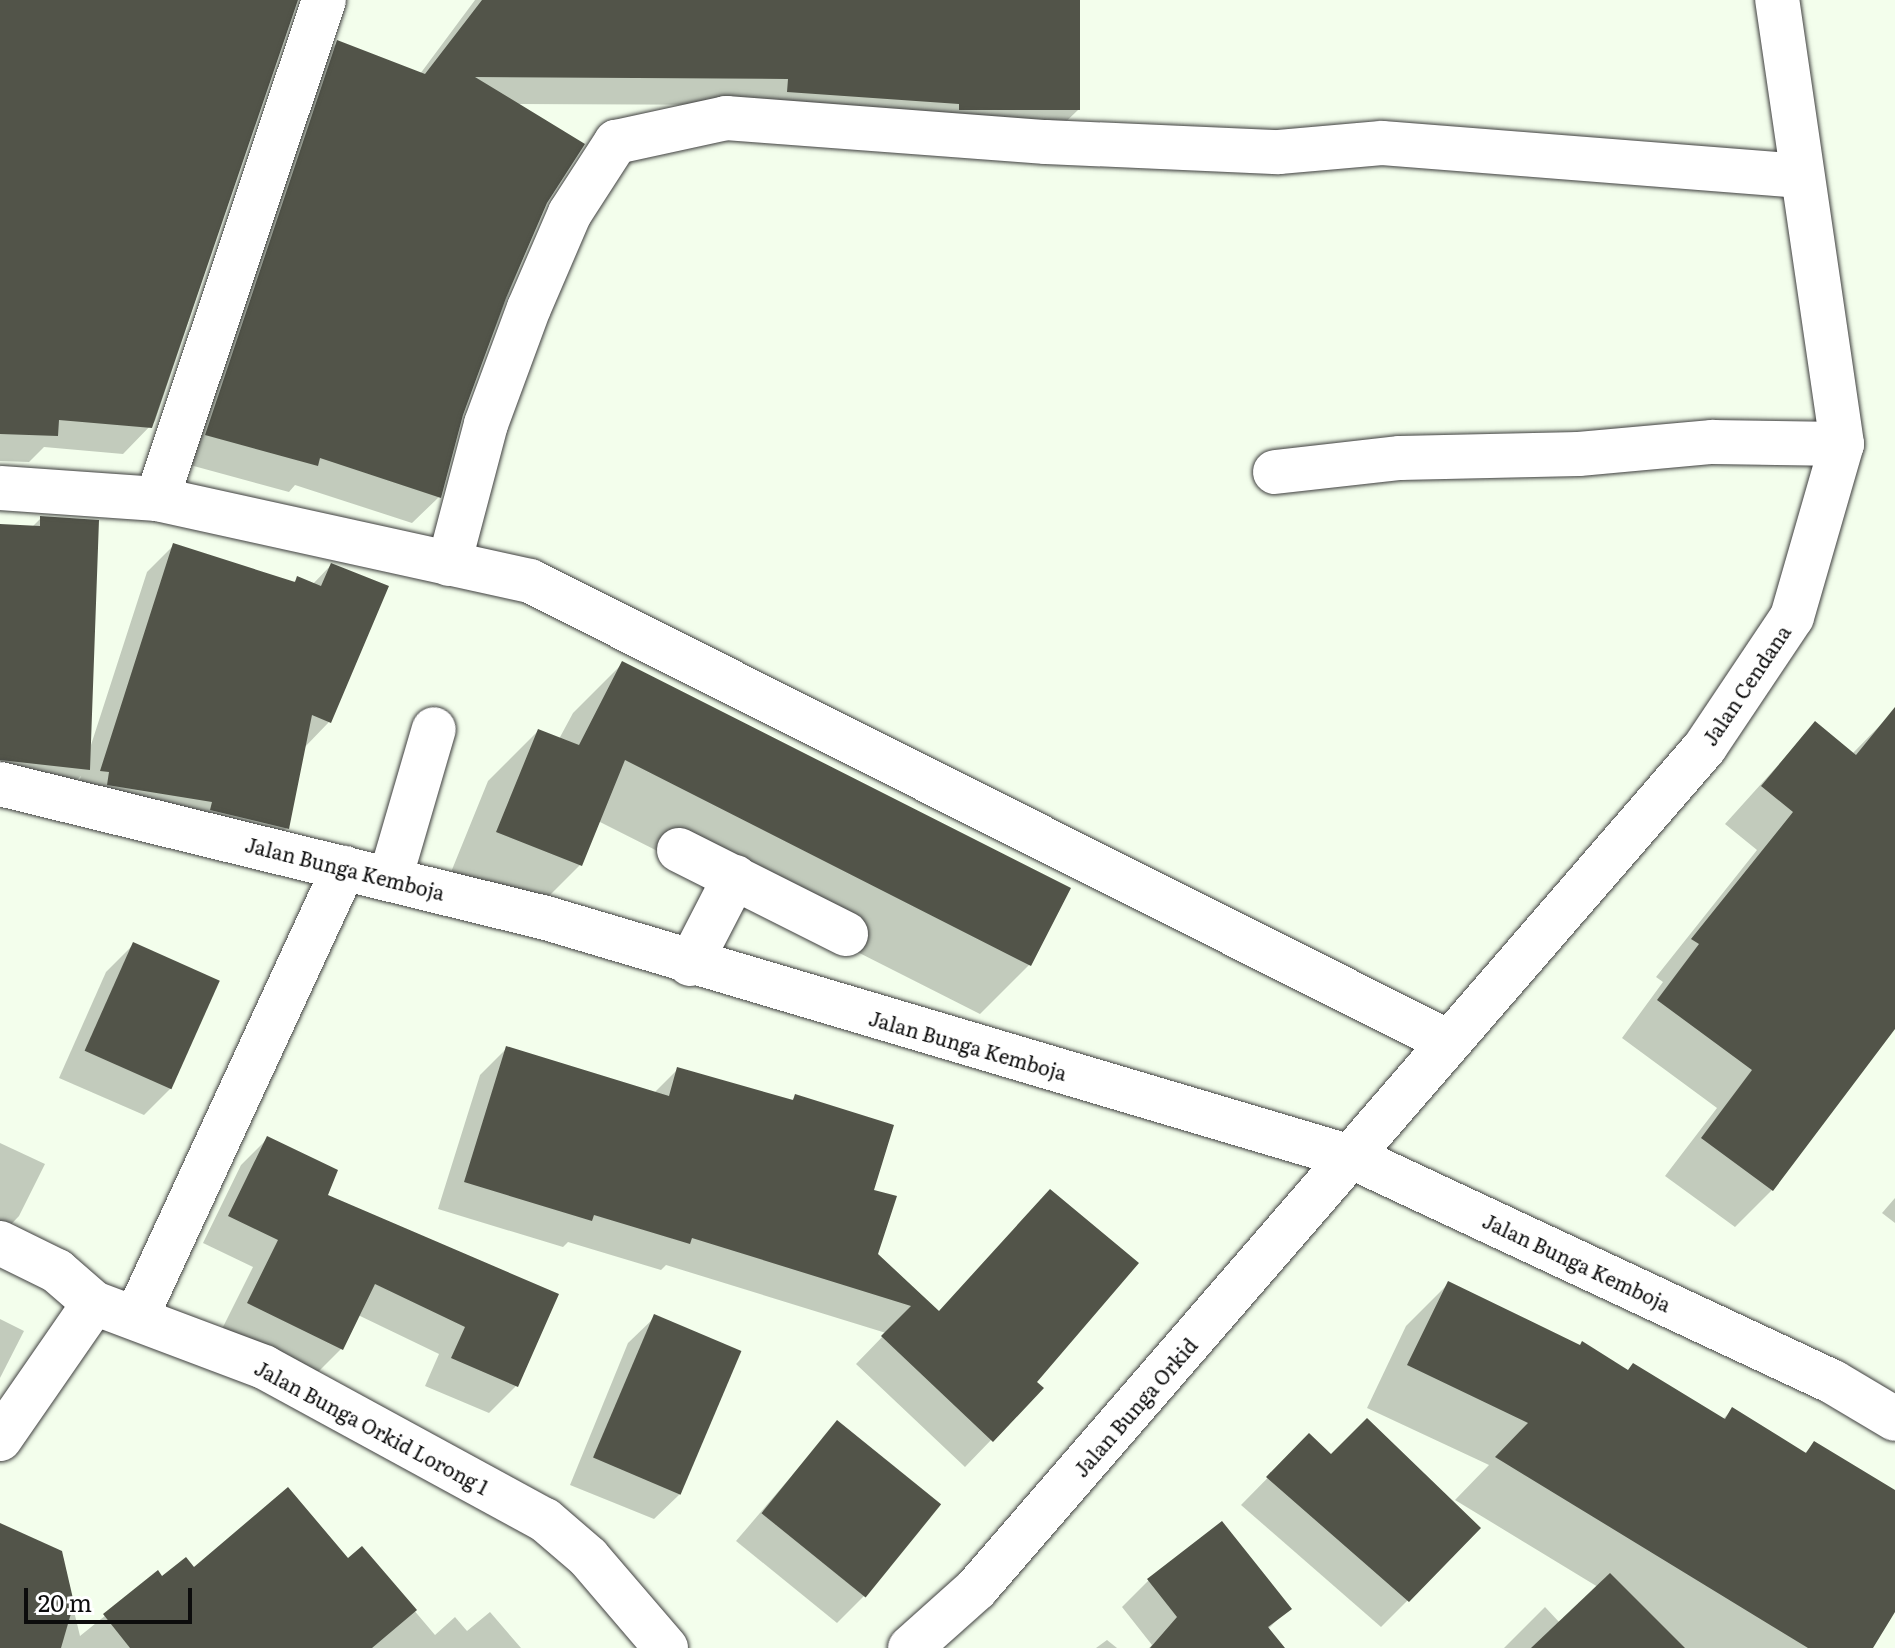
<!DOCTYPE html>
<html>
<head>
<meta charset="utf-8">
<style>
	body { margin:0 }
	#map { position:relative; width:1895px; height:1648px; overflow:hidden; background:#f3feec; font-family:Literata,serif }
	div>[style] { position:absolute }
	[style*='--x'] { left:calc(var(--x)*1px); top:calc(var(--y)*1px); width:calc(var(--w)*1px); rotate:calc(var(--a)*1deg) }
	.shadow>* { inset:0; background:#0003 }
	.building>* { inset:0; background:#525449; transform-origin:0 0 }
	.roads { filter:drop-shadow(0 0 2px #3f3f3f) drop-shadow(0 0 2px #3f3f3f) }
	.minor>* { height:44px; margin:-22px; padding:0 22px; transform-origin:22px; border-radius:22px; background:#fff }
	span { translate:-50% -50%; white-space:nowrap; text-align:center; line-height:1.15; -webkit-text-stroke:8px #fff; paint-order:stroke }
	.street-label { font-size:20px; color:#0c0c0c }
	.scale { position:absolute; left:24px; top:1588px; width:168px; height:36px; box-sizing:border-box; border:4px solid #0c0c0c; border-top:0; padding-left:10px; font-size:24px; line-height:28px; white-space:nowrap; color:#0c0c0c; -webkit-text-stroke:6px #fff; paint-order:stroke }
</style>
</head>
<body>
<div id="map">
	<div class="shadow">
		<i style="clip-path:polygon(0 0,296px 0,155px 421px,123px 454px,44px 447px,29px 462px,0 461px)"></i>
		<i style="clip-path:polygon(475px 0,1077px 0,1078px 110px,1051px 136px,762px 105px,515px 104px,545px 202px,461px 415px,439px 497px,412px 523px,295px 485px,289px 492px,179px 462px,311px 69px,337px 43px,420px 74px)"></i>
		<i style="clip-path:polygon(41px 518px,90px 748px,147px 572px,174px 545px,292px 584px,298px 578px,312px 585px,331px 565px,329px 722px,303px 749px,287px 828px,260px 855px,74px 797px,81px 776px,61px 796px,0 790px,0 526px,31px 528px)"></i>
		<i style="clip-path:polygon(623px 663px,1030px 964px,980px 1014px,598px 821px,580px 865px,530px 915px,447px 882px,488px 781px,538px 731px,559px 739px,573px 713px)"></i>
		<i style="clip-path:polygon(1895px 710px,1895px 1025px,1772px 1190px,1735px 1227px,1665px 1176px,1717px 1108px,1622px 1038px,1663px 982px,1656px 977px,1757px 850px,1725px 824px,1815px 724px,1852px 754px)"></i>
		<i style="clip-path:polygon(133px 945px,171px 1088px,144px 1115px,59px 1078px,106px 972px)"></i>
		<i style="clip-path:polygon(507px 1048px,654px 1093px,678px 1069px,790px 1102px,796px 1096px,871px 1191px,875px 1255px,938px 1313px,1041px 1388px,965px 1467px,856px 1364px,886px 1333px,666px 1265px,661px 1270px,568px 1242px,563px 1247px,438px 1209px,480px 1075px)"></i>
		<i style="clip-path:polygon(268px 1138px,326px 1196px,556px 1295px,516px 1386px,489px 1413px,425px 1386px,439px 1354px,358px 1315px,341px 1349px,314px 1376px,221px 1331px,253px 1267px,203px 1243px,241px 1165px)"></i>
		<i style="clip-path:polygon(0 1143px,45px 1164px,19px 1216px,0 1236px)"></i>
		<i style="clip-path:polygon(1895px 1198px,1895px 1223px,1882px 1213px)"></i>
		<i style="clip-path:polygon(1448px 1284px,1722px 1420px,1732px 1410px,1804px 1454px,1815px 1443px,1895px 1492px,1895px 1609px,1871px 1648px,1504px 1648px,1545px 1607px,1560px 1623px,1598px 1587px,1455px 1500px,1489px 1465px,1367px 1408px,1406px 1326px)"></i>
		<i style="clip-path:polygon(655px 1317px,681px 1493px,654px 1519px,570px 1485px,628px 1343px)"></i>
		<i style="clip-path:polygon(0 1319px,24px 1331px,0 1378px)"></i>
		<i style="clip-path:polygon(837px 1423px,864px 1596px,837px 1623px,736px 1541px)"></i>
		<i style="clip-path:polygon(1309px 1436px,1408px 1600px,1381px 1627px,1241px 1505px)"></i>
		<i style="clip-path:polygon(0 1530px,60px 1553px,80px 1636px,158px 1573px,162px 1579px,194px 1569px,348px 1561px,362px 1549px,435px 1635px,455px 1617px,467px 1631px,490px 1612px,521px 1648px,0 1648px)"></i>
		<i style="clip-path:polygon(1149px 1580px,1289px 1608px,1267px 1630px,1282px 1648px,1149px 1648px,1152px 1645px,1122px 1607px)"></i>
		<i style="clip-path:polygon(1107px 1640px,1117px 1648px,1096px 1648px)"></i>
	</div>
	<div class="building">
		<i style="clip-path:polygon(0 0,298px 0,152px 428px,59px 420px,58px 436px,0 434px)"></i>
		<i style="clip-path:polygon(482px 0,1080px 0,1080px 110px,959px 110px,959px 104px,787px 92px,788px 79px,475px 77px,585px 144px,547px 203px,506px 298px,463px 415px,441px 498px,320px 458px,318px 466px,205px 435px,337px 40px,425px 74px)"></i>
		<i style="clip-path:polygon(40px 516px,99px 520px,90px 770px,0 760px,0 524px,40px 526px)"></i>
		<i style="clip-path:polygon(173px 543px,295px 582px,297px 576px,321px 586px,331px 563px,389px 586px,331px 723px,312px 715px,289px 829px,210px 810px,212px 802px,107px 785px,109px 772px,100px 771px)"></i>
		<i style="clip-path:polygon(622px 661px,1071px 888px,1031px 966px,625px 760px,582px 866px,496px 832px,538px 729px,579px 745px)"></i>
		<i style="clip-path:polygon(1895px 707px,1895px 1029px,1773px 1191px,1701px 1138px,1752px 1070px,1657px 1000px,1699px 944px,1691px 939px,1793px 812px,1761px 786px,1815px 721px,1856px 755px)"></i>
		<i style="left:133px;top:942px;width:95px;height:119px;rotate:24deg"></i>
		<i style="clip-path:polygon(506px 1046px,669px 1096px,677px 1067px,793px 1100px,795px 1094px,894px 1125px,874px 1190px,897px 1196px,878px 1254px,939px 1311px,1050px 1189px,1139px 1263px,1037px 1382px,1044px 1388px,993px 1442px,881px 1336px,911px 1306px,692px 1238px,690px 1244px,594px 1215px,592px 1221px,464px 1182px)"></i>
		<i style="clip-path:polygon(267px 1136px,338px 1170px,328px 1195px,559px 1294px,518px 1387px,451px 1358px,465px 1327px,375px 1284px,343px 1350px,247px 1303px,278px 1240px,228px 1216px)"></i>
		<i style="clip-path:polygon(1448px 1281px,1580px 1345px,1582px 1341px,1628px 1370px,1633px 1363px,1725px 1419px,1732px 1407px,1806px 1453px,1814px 1441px,1895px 1490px,1895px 1612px,1873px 1648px,1808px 1648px,1495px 1457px,1528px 1423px,1407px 1365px)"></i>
		<i style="left:654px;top:1314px;width:95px;height:156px;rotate:23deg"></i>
		<i style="clip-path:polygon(1367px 1418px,1481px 1528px,1409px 1602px,1266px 1477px,1309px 1433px,1331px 1454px)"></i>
		<i style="left:837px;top:1420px;width:134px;height:120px;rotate:39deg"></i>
		<i style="clip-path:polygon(288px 1487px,348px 1558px,362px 1546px,417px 1610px,372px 1648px,130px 1648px,103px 1614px,158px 1570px,162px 1576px,186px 1557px,194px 1567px)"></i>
		<i style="clip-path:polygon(1222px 1521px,1292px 1609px,1268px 1627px,1285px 1648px,1150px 1648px,1177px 1617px,1147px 1579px)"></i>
		<i style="clip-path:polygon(0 1523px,62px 1551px,74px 1603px,61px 1648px,0 1648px)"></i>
		<i style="clip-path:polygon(1610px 1573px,1685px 1648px,1531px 1648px)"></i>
	</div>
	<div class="roads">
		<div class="minor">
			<i style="--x:1275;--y:472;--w:126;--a:-6.4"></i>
			<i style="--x:1400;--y:458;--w:179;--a:-1.3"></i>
			<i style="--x:1579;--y:454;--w:134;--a:-5.2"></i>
			<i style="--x:1712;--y:442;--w:130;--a:0.9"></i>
			<i style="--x:0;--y:488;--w:157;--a:4"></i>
			<i style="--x:157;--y:499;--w:382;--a:12.4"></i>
			<i style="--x:530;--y:581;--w:1026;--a:26.64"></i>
			<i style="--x:157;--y:499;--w:526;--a:-71.5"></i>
			<i style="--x:449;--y:564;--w:145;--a:-75.2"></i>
			<i style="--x:486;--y:424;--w:124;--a:-69.7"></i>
			<i style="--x:529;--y:308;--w:103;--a:-66.7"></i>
			<i style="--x:570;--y:213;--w:85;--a:-57.1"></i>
			<i style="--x:616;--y:142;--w:113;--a:-12.3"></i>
			<i style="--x:726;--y:118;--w:321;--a:4.3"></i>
			<i style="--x:1046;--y:142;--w:233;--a:2.5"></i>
			<i style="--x:1279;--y:152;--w:103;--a:-5"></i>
			<i style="--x:1382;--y:143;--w:421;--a:4.5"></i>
			<i style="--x:0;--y:784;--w:562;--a:13.79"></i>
			<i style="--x:546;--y:918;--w:843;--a:16.54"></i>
			<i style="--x:1354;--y:1158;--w:529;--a:25.06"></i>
			<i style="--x:1833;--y:1382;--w:72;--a:30.8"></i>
			<i style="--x:679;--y:850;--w:187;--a:26.7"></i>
			<i style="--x:390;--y:879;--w:156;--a:-73.7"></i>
			<i style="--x:690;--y:964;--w:98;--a:-62.7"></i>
			<i style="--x:0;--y:1243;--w:64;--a:26.2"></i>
			<i style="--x:57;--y:1271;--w:49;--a:40.9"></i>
			<i style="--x:136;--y:1318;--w:496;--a:-65.2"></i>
			<i style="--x:0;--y:1439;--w:165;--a:-55.3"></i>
			<i style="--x:94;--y:1303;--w:182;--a:20.6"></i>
			<i style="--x:264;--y:1367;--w:320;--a:28.6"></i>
			<i style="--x:545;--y:1520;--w:57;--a:40.7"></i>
			<i style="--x:588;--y:1557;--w:120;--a:49.4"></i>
			<i style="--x:910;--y:1648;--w:89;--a:-41.8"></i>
			<i style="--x:976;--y:1589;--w:1114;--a:-49.11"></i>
			<i style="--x:1705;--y:747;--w:156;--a:-56.2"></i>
			<i style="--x:1792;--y:617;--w:180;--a:-73.9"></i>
			<i style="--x:1842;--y:444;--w:449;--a:-98.3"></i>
		</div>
	</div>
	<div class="street-label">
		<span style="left:1746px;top:685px;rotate:-56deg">Jalan Cendana</span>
		<span style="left:345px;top:868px;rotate:14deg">Jalan Bunga Kemboja</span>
		<span style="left:968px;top:1045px;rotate:16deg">Jalan Bunga Kemboja</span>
		<span style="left:1577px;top:1262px;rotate:25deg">Jalan Bunga Kemboja</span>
		<span style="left:1135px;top:1407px;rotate:-49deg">Jalan Bunga Orkid</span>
		<span style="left:372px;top:1427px;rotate:28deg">Jalan Bunga Orkid Lorong 1</span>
	</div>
	<div class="scale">20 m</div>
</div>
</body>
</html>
